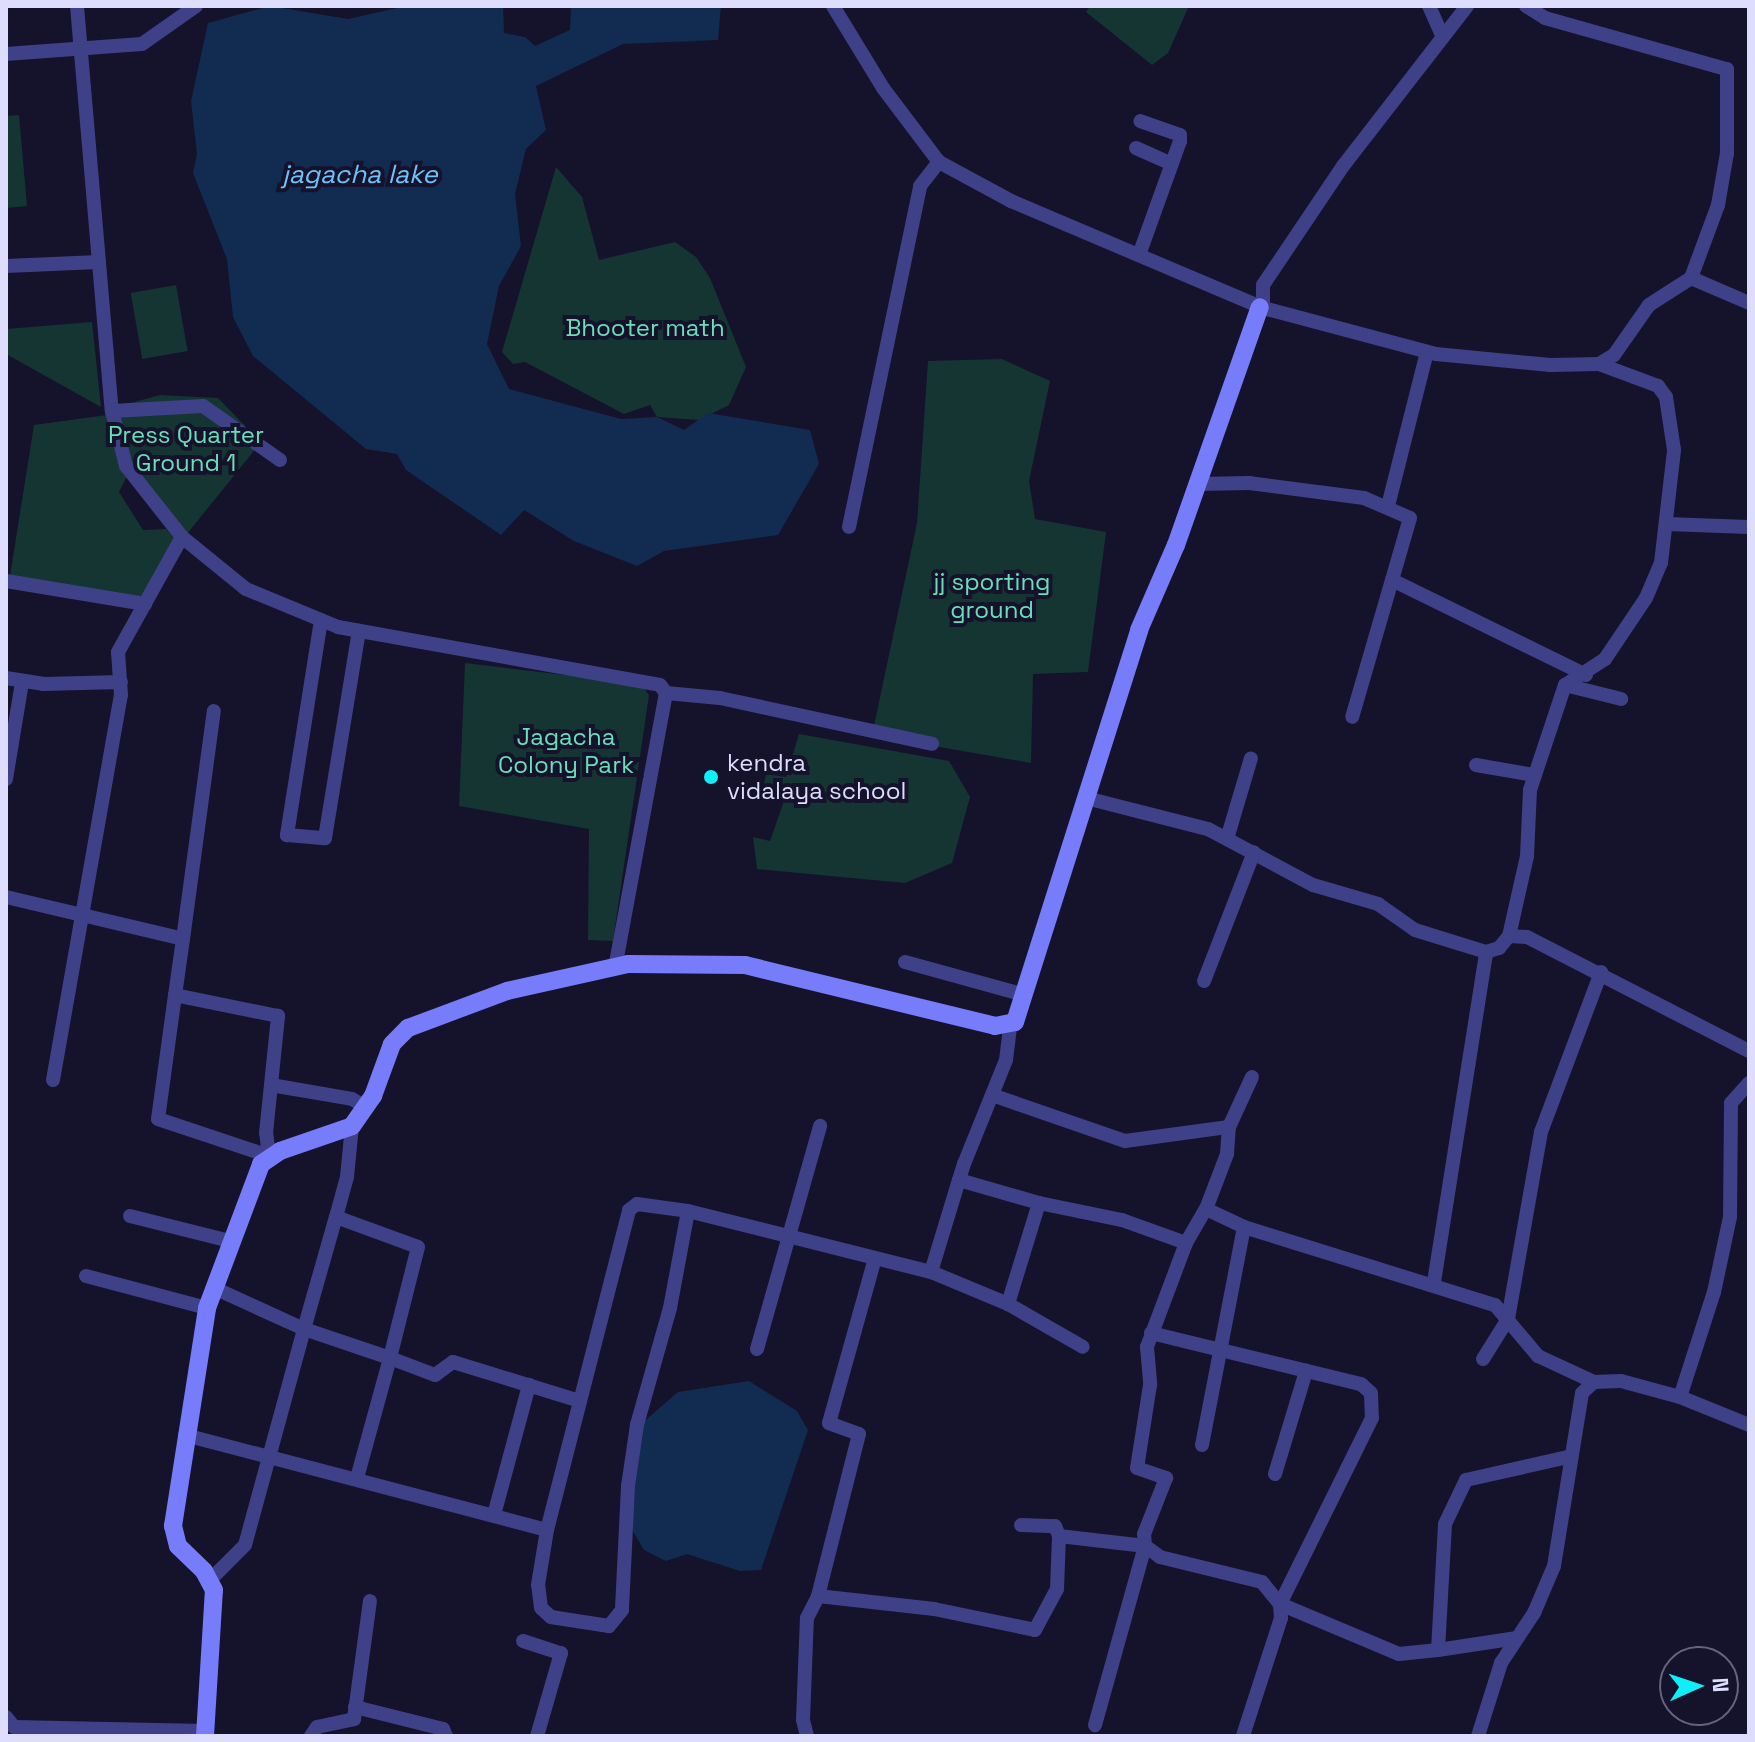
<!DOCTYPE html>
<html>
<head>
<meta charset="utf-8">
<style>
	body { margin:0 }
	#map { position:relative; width:1755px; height:1742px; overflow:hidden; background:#15122b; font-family:"Space Grotesk",sans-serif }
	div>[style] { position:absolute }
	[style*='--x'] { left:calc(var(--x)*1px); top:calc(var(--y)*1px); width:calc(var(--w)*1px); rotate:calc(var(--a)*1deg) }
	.green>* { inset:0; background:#153532; transform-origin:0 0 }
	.water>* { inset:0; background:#112c50 }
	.minor>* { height:14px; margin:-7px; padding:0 7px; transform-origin:7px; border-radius:7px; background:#3e4088 }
	.secondary>* { height:18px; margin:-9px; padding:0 9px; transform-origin:9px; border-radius:9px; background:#777cfb }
	.dots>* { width:22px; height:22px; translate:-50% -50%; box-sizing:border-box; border:4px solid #15122b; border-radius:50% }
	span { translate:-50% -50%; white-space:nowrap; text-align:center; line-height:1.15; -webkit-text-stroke:8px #15122b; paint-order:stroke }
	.park-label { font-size:24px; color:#69deb9 }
	.poi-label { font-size:24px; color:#deddfe }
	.left { translate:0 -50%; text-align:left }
	.water-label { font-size:26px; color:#6ec2fb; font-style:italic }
	.frame { position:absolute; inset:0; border:8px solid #deddfe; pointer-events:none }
	.north { position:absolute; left:1659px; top:1646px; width:80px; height:80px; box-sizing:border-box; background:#15122b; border:2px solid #65637f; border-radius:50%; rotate:87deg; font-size:22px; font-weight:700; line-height:32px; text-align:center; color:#deddfe }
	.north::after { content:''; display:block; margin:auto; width:28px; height:36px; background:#0feff8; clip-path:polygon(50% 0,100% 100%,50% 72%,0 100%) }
</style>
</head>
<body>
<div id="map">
	<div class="green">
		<i style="clip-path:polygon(1090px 6px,1189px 6px,1168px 53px,1152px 65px,1086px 12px)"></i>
		<i style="clip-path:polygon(19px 115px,27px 206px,6px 208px,6px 116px)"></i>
		<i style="clip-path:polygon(556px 167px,582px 197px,599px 260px,675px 242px,696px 257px,710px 278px,746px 367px,729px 405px,699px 420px,657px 417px,650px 405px,624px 414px,525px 362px,513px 364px,502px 352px)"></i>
		<i style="left:176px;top:285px;width:67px;height:46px;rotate:80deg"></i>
		<i style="clip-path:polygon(92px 322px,101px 407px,6px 354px,6px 329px)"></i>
		<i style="clip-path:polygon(1002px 359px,1050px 381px,1029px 481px,1035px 519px,1106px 532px,1088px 672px,1033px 674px,1031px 763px,872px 735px,917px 523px,928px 361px)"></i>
		<i style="clip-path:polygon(160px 395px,218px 398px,261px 442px,187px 534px,130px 461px,116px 407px)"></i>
		<i style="clip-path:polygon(107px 415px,126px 478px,119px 492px,143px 530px,166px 529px,174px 538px,141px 599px,10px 576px,34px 425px)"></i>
		<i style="clip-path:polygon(465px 663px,641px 684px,649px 695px,613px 941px,588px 940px,589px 829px,459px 806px)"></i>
		<i style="clip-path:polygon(799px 734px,949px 761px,970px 797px,952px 863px,905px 883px,757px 869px,753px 837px,770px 841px,784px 801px,763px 789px,766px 774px,786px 777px)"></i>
	</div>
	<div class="water">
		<i style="clip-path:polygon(270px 6px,348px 19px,406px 6px,503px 6px,504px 33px,525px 37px,535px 46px,570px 30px,571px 6px,721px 6px,718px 40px,623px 44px,536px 86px,546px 130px,526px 149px,515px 194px,521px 246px,499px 286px,487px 344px,509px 389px,621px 419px,657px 417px,684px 430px,708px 413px,810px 430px,819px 464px,778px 535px,664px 551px,637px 566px,574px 541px,524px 510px,501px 535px,406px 470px,397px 454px,366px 449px,253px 356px,233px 317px,227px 259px,193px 173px,197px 154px,191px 101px,208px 23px)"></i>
		<i style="clip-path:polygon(749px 1381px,797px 1411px,808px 1430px,761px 1570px,740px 1571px,687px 1554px,666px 1561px,644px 1550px,631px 1528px,631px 1483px,641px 1424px,678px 1392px)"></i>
	</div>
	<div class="minor">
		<i style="--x:77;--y:6;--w:407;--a:85.1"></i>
		<i style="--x:112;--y:411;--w:57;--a:75.7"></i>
		<i style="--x:126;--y:466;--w:90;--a:51.7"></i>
		<i style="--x:182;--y:537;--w:82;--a:39.1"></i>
		<i style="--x:246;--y:589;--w:100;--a:22.4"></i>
		<i style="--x:338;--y:627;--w:327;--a:10.2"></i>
		<i style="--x:660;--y:685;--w:10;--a:53"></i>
		<i style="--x:666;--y:693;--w:279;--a:100.5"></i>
		<i style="--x:833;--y:6;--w:96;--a:58.6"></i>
		<i style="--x:883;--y:88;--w:93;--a:52.9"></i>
		<i style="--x:939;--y:162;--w:82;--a:28.4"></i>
		<i style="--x:1011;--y:201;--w:274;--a:23"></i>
		<i style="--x:1263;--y:308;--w:179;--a:14.9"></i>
		<i style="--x:1436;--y:354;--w:115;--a:5.5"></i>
		<i style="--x:1550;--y:365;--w:49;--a:-1.2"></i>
		<i style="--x:1599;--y:364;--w:17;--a:-31"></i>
		<i style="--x:1614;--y:355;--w:61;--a:-55"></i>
		<i style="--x:1649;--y:305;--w:50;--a:-32.7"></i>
		<i style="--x:1691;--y:278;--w:63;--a:23.3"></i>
		<i style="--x:1429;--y:6;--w:34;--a:66"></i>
		<i style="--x:1526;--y:6;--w:22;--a:32"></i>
		<i style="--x:1545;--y:18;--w:189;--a:15.7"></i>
		<i style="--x:1727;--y:69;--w:84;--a:90"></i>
		<i style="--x:1727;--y:153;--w:53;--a:99.8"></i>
		<i style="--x:1718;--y:205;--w:78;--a:110.3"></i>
		<i style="--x:6;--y:54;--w:136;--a:-4.2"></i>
		<i style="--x:142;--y:44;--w:66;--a:-35.1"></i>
		<i style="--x:1136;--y:148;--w:39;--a:24"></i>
		<i style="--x:1139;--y:255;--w:121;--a:-70.2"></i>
		<i style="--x:1180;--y:141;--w:6;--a:-90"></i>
		<i style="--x:1180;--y:135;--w:42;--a:-160.7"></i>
		<i style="--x:6;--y:266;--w:93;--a:-2.5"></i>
		<i style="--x:1263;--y:308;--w:23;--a:-90"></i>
		<i style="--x:1263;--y:285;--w:143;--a:-56.1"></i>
		<i style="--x:1343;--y:166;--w:202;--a:-52.2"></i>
		<i style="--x:112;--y:411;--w:91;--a:-3.1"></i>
		<i style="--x:203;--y:406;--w:94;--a:35"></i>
		<i style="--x:1198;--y:484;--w:51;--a:-1.1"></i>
		<i style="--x:1249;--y:483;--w:116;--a:7.4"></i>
		<i style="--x:1364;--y:498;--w:50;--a:23.5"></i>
		<i style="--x:1410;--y:518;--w:207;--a:106.2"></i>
		<i style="--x:1388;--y:506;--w:159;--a:-75.8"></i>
		<i style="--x:1667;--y:524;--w:82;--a:2.1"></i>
		<i style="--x:849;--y:527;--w:348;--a:-78.2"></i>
		<i style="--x:920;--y:186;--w:31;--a:-52"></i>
		<i style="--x:1392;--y:580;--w:216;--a:26.1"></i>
		<i style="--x:6;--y:581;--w:141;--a:9.4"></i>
		<i style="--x:321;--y:620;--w:218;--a:99"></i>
		<i style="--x:287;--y:835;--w:38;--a:5"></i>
		<i style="--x:325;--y:838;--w:210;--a:-80.7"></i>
		<i style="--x:6;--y:678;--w:37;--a:9"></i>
		<i style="--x:43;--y:684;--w:78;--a:-1.5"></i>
		<i style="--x:1565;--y:685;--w:58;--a:14"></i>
		<i style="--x:666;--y:693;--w:54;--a:5.3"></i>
		<i style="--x:720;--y:698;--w:217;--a:12.2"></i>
		<i style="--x:1476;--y:765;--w:59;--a:9.8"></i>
		<i style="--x:6;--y:779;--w:98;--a:-80.6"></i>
		<i style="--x:1086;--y:798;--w:126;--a:14.3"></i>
		<i style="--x:1208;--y:829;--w:119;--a:28.1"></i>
		<i style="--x:1313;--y:885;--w:68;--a:16.3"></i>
		<i style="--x:1378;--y:904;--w:45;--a:35.1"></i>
		<i style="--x:1415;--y:930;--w:74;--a:17.2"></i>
		<i style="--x:1486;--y:952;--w:14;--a:-17"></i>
		<i style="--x:1499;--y:948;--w:16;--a:-50"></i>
		<i style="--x:1509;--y:936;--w:82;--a:-77.3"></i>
		<i style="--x:1527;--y:856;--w:66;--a:-87.4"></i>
		<i style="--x:1530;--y:790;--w:111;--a:-71.6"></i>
		<i style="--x:1565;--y:685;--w:48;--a:-33"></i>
		<i style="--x:1605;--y:659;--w:73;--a:-56.1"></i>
		<i style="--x:1646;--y:598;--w:38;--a:-67"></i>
		<i style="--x:1661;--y:563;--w:114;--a:-83.4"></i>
		<i style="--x:1674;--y:450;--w:54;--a:-98.6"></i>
		<i style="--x:1666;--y:397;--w:14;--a:-126"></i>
		<i style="--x:1658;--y:386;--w:63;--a:-159.6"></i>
		<i style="--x:1227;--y:839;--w:84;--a:-73.5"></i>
		<i style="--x:6;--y:897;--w:182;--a:13.3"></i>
		<i style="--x:183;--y:939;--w:57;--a:98.1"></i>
		<i style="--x:175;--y:995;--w:125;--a:97.8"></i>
		<i style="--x:158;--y:1119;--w:117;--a:18.4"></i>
		<i style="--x:269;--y:1156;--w:23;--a:-97"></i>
		<i style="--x:266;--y:1133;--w:118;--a:-84.1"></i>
		<i style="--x:278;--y:1016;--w:105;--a:-168.5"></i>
		<i style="--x:1509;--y:936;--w:18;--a:3"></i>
		<i style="--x:1527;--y:937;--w:250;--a:27.2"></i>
		<i style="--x:183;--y:939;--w:230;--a:-82.3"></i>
		<i style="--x:905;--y:962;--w:124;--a:15.4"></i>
		<i style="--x:1204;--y:981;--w:138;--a:-68.8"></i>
		<i style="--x:53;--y:1080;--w:391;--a:-80"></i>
		<i style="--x:121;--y:695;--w:43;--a:-94"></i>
		<i style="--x:118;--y:652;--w:132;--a:-60.9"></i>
		<i style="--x:1749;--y:1083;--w:27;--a:132"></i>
		<i style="--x:1731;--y:1103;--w:114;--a:90.5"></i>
		<i style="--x:1730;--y:1217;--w:77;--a:102"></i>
		<i style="--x:1714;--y:1292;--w:110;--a:107.9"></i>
		<i style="--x:1680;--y:1397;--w:74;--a:22.1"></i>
		<i style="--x:271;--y:1085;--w:82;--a:9.8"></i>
		<i style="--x:352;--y:1099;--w:16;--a:30"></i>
		<i style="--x:992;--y:1095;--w:141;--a:19.1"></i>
		<i style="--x:1125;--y:1141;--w:105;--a:-7.7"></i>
		<i style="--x:959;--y:1180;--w:83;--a:16"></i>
		<i style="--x:1039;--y:1203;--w:106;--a:107.1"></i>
		<i style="--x:1008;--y:1304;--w:83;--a:-157.4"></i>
		<i style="--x:931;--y:1272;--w:96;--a:-73.1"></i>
		<i style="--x:959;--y:1180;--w:17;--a:-73"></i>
		<i style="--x:964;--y:1164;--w:112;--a:-68"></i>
		<i style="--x:1006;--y:1060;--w:34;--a:-83"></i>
		<i style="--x:1039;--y:1203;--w:85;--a:11.6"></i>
		<i style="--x:1122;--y:1220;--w:68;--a:19.8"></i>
		<i style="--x:1186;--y:1243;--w:111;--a:110.6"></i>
		<i style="--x:1147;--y:1347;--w:38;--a:85"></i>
		<i style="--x:1150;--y:1385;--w:84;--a:98.9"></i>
		<i style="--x:1137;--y:1468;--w:31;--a:19"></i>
		<i style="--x:1166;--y:1478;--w:60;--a:111.4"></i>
		<i style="--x:1144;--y:1534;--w:12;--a:85"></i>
		<i style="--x:1145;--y:1546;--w:19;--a:36"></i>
		<i style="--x:1160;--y:1557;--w:105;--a:13.8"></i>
		<i style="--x:1262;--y:1582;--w:28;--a:51"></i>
		<i style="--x:1280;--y:1604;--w:14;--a:86"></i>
		<i style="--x:1281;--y:1618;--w:124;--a:107.9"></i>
		<i style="--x:1206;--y:1209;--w:42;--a:25.3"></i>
		<i style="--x:1244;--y:1227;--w:263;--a:17.3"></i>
		<i style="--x:1495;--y:1305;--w:67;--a:49.9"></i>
		<i style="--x:1538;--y:1356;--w:62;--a:24.9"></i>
		<i style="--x:688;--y:1211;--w:99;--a:100.5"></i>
		<i style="--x:670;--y:1308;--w:122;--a:105.8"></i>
		<i style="--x:637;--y:1425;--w:62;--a:98.4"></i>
		<i style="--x:628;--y:1486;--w:124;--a:92.8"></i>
		<i style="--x:622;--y:1610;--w:21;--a:129"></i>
		<i style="--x:609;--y:1626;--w:59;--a:-171.2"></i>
		<i style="--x:551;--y:1617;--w:13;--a:-138"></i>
		<i style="--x:541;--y:1608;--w:23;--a:-97"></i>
		<i style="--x:538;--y:1585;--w:56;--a:-80.7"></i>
		<i style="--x:547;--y:1530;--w:330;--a:-75.6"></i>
		<i style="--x:629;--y:1210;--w:10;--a:-37"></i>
		<i style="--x:637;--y:1204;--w:51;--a:7.8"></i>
		<i style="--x:688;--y:1211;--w:251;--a:14.1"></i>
		<i style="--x:130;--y:1216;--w:103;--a:14"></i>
		<i style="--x:336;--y:1217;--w:87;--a:20.1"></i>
		<i style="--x:418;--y:1247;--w:114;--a:104.2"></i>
		<i style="--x:390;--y:1358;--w:91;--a:-161.4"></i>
		<i style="--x:304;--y:1329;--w:116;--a:-74.1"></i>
		<i style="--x:336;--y:1217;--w:41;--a:-74.6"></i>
		<i style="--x:347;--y:1177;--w:51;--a:-84.4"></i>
		<i style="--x:1186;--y:1243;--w:39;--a:-60"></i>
		<i style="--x:1206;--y:1209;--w:59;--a:-69.1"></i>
		<i style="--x:1227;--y:1154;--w:27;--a:-86"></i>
		<i style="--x:1229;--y:1127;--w:55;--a:-65.3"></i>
		<i style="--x:86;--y:1276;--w:125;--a:14.8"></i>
		<i style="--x:1434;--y:1282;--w:334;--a:-81"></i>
		<i style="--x:1008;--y:1304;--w:86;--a:29.8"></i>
		<i style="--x:1151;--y:1333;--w:216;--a:13.7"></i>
		<i style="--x:1361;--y:1384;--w:13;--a:42"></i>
		<i style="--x:1371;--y:1393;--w:25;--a:88"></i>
		<i style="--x:1372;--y:1418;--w:208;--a:116.3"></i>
		<i style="--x:1280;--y:1604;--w:129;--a:22.8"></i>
		<i style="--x:1399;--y:1654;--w:39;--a:-6"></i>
		<i style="--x:757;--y:1349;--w:232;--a:-74.2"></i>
		<i style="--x:1483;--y:1359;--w:47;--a:-58"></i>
		<i style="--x:1508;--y:1319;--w:190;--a:-80"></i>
		<i style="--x:1541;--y:1132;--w:171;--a:-69.4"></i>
		<i style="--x:185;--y:1435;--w:374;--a:14.7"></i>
		<i style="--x:1202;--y:1445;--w:222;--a:-79.1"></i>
		<i style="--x:1275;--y:1474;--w:108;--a:-73.2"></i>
		<i style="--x:357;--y:1478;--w:124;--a:-74.6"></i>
		<i style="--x:390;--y:1358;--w:48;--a:20.7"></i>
		<i style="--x:435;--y:1375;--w:22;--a:-36"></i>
		<i style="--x:453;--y:1362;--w:133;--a:17.1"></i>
		<i style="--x:494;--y:1515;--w:135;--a:-74.9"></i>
		<i style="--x:1021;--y:1525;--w:34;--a:2"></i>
		<i style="--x:1055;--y:1526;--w:11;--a:68"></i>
		<i style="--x:210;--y:1580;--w:49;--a:-45"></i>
		<i style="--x:245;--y:1545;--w:224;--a:-74.7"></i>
		<i style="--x:304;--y:1329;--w:99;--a:-155.5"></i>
		<i style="--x:818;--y:1596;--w:117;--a:6.4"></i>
		<i style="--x:934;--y:1609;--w:103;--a:11.7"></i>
		<i style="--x:1035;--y:1630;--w:47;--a:-61.8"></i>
		<i style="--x:1057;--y:1589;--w:53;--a:-87.8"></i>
		<i style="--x:1059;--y:1536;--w:87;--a:6.6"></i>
		<i style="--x:1145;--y:1546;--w:186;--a:105.6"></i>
		<i style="--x:1517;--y:1638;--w:80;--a:171.4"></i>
		<i style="--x:1438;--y:1650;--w:126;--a:-86.8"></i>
		<i style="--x:1445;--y:1524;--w:49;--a:-64.5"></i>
		<i style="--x:1466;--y:1480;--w:105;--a:-12.7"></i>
		<i style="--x:523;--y:1641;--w:40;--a:18"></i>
		<i style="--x:561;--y:1653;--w:86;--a:106.1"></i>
		<i style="--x:355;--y:1707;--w:91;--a:14"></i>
		<i style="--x:443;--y:1729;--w:8;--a:67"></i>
		<i style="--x:6;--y:1717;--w:13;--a:51"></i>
		<i style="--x:14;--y:1727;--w:191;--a:1.2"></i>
		<i style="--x:311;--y:1736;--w:11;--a:-56"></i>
		<i style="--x:317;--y:1727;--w:38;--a:-12"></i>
		<i style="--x:354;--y:1719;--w:119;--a:-82.3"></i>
		<i style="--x:807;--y:1736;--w:16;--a:-104"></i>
		<i style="--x:803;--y:1720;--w:102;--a:-87.8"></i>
		<i style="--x:807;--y:1618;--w:25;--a:-63"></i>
		<i style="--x:818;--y:1596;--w:167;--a:-75.8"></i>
		<i style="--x:859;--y:1434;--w:32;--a:-160"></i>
		<i style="--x:829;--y:1423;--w:171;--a:-74.4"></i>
		<i style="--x:1478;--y:1736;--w:77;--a:-72.5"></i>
		<i style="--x:1501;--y:1663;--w:60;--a:-56.6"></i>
		<i style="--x:1534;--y:1613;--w:51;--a:-66.9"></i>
		<i style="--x:1554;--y:1566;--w:175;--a:-80.8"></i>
		<i style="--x:1582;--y:1393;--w:16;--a:-43"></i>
		<i style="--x:1594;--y:1382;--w:27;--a:-2"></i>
		<i style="--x:1621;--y:1381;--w:61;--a:15.2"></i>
	</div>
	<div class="secondary">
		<i style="--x:205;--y:1736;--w:146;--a:-86.5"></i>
		<i style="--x:214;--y:1590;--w:21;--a:-118"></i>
		<i style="--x:204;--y:1571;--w:36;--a:-136"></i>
		<i style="--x:178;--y:1546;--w:21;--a:-104"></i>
		<i style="--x:173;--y:1526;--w:221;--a:-81.1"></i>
		<i style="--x:207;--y:1308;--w:154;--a:-69.4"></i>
		<i style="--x:261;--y:1164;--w:23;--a:-34"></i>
		<i style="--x:280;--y:1151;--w:76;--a:-19.1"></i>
		<i style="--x:352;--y:1126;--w:37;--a:-55"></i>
		<i style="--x:373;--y:1096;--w:55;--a:-69.9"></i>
		<i style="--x:392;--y:1044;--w:23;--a:-45"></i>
		<i style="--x:408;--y:1028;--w:106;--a:-20.5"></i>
		<i style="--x:507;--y:991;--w:124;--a:-12.6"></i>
		<i style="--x:628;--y:964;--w:117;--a:0.5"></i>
		<i style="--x:745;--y:965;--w:257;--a:13.7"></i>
		<i style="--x:995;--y:1026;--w:20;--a:-11"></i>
		<i style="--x:1015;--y:1022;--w:411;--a:-72.4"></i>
		<i style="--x:1139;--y:630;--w:93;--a:-66.5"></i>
		<i style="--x:1176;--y:545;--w:252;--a:-70.6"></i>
	</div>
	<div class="dots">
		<i style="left:711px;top:777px;background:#0feff8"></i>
	</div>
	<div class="park-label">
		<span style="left:645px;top:328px">Bhooter math</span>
		<span style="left:186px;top:449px">Press Quarter<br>Ground 1</span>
		<span style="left:992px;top:596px">jj sporting<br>ground</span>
		<span style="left:566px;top:751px">Jagacha<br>Colony Park</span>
	</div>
	<div class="poi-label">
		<span class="left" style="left:727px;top:777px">kendra<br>vidalaya school</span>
	</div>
	<div class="water-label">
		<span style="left:360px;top:175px">jagacha lake</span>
	</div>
	<div class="frame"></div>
	<div class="north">N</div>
</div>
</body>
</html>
